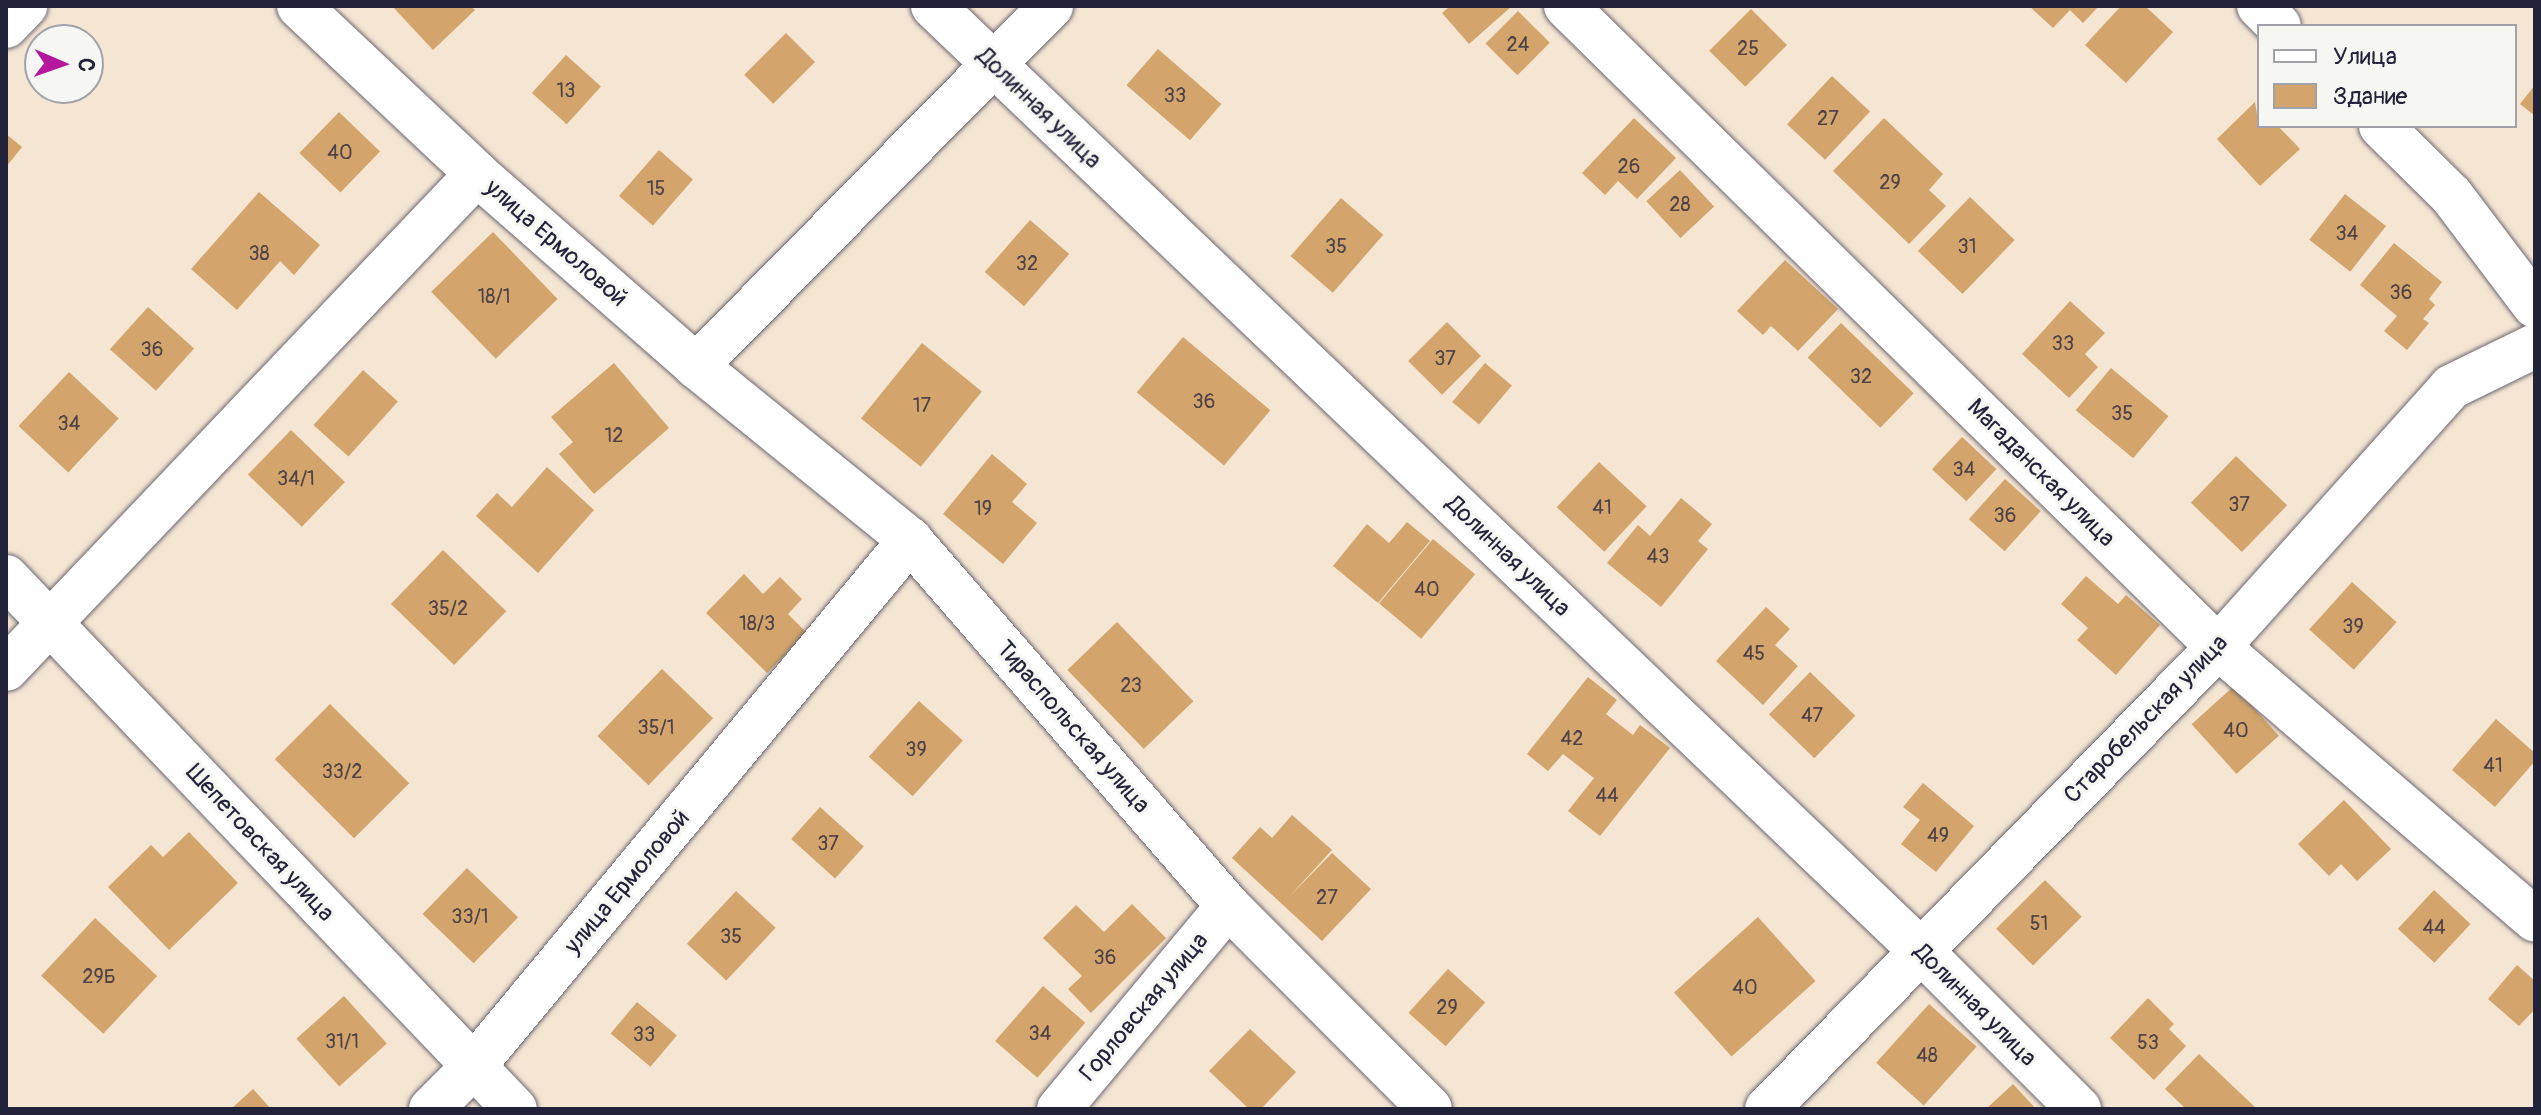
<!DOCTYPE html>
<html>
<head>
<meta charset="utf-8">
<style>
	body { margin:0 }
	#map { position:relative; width:2541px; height:1115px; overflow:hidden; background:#f5e6d4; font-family:Pangolin,sans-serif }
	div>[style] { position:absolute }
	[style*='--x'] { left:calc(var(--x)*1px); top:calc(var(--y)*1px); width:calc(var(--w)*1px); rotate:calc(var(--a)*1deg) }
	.building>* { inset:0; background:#d3a46b; transform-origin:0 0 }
	.roads { filter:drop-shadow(0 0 2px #6c6771) drop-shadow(0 0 2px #6c6771) }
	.minor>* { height:44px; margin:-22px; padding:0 22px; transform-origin:22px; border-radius:22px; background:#fff }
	span { translate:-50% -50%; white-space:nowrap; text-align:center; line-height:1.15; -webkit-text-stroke:6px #f6f6f2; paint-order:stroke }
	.number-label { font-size:20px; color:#4e4247 }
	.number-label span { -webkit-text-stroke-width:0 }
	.street-label { font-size:24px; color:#22223b }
	.frame { position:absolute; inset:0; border:8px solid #22223b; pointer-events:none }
	.legend { position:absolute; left:2257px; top:24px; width:260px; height:104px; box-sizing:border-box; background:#f6f6f2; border:2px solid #a1a1a9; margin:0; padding:10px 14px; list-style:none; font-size:24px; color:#22223b }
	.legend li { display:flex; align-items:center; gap:16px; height:40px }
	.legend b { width:40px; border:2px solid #a1a1a9 }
	.north { position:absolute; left:24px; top:24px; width:80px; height:80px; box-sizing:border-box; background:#f6f6f2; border:2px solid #a1a1a9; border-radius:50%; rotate:92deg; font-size:22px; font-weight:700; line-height:32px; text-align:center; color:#22223b }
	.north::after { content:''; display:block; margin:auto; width:28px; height:36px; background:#b5179e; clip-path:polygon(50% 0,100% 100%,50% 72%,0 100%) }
</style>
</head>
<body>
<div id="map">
	<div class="building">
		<i style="clip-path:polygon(392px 6px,471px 6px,475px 10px,433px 50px)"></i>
		<i style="clip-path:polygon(1450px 6px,1512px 6px,1469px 44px,1442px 13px)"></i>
		<i style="clip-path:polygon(2029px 6px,2099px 6px,2083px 23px,2070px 10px,2053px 28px)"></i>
		<i style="clip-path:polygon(2121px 6px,2145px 6px,2173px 32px,2126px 83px,2085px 45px)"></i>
		<i style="left:1751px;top:9px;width:51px;height:59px;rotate:45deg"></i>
		<i style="left:1518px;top:11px;width:45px;height:46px;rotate:45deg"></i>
		<i style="left:786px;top:33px;width:41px;height:59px;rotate:45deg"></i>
		<i style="left:1158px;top:49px;width:84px;height:48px;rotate:41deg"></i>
		<i style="left:566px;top:55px;width:47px;height:51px;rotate:42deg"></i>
		<i style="clip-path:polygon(88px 58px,102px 72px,88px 86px)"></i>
		<i style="left:1832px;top:76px;width:52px;height:66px;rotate:43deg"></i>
		<i style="clip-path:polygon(2535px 85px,2535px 116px,2520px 104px)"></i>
		<i style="clip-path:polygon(59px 88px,86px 88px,72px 102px)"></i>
		<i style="clip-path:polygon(2255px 102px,2259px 126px,2278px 126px,2300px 149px,2260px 186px,2217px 139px)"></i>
		<i style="left:339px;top:112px;width:57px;height:57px;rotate:44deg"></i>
		<i style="clip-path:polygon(1634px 118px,1676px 158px,1637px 199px,1618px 181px,1605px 195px,1582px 173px)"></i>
		<i style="clip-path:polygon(1884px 118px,1943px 174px,1929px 190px,1946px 206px,1909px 244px,1833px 171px)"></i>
		<i style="clip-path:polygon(6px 134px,22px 147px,6px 167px)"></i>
		<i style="left:659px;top:150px;width:45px;height:61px;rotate:41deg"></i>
		<i style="left:1680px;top:170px;width:50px;height:46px;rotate:47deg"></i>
		<i style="clip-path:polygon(259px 192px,320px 245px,294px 275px,280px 261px,237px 310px,191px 269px)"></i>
		<i style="left:2345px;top:194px;width:52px;height:58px;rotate:38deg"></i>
		<i style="left:1970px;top:197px;width:62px;height:75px;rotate:44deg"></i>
		<i style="left:1341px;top:198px;width:56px;height:77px;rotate:41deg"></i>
		<i style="left:1030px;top:220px;width:52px;height:69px;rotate:41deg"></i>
		<i style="left:493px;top:232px;width:93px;height:86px;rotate:46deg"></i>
		<i style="clip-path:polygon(2394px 243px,2442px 282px,2429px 299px,2435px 305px,2423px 319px,2429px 323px,2407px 350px,2384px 331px,2397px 316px,2360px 285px)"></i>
		<i style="clip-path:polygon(1785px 260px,1838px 309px,1798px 351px,1771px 326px,1763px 335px,1737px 311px)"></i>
		<i style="clip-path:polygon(2070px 301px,2105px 333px,2085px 354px,2098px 367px,2069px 398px,2022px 354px)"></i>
		<i style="left:148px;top:307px;width:62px;height:57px;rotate:42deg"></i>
		<i style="left:1447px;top:322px;width:48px;height:55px;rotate:45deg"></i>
		<i style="left:1841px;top:323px;width:101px;height:48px;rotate:44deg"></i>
		<i style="left:1183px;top:337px;width:114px;height:72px;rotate:40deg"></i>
		<i style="left:922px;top:343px;width:77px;height:97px;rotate:39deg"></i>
		<i style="clip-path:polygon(614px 363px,669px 428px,594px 494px,559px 454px,573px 442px,551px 417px)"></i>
		<i style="left:1485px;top:363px;width:35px;height:51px;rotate:40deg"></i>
		<i style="left:2111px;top:368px;width:75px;height:55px;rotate:40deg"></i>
		<i style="left:363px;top:370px;width:47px;height:74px;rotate:42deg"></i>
		<i style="left:69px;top:372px;width:68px;height:74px;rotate:43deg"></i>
		<i style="left:291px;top:430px;width:75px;height:62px;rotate:44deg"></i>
		<i style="left:1962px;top:437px;width:47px;height:44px;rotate:43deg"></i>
		<i style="clip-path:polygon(992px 454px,1027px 484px,1012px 502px,1037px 523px,1003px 564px,943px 514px)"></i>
		<i style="left:2236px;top:456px;width:71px;height:65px;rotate:44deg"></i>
		<i style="left:1599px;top:462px;width:65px;height:62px;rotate:43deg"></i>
		<i style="clip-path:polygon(547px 467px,594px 510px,538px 573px,476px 516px,497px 493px,512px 507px)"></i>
		<i style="left:2005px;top:479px;width:48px;height:54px;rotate:42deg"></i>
		<i style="clip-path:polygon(1681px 498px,1712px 524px,1698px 541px,1708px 549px,1661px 607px,1607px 563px,1638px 525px,1650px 536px)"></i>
		<i style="clip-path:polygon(1407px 522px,1430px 541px,1378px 603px,1333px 566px,1367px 524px,1389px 543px)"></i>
		<i style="left:1433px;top:539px;width:55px;height:84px;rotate:40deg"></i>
		<i style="left:443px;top:550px;width:88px;height:75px;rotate:44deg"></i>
		<i style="clip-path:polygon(744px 574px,763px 594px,780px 577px,802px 599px,788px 614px,807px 633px,767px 673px,706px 613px)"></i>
		<i style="clip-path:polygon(2086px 576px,2118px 604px,2126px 595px,2160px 625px,2116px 675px,2077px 640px,2088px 628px,2061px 604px)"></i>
		<i style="left:2352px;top:582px;width:60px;height:64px;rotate:42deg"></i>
		<i style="clip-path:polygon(1766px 607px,1790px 629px,1775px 645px,1798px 666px,1763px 705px,1716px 661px)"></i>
		<i style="left:1117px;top:622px;width:110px;height:69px;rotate:46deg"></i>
		<i style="left:662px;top:669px;width:71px;height:93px;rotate:44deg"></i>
		<i style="left:1810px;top:672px;width:63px;height:59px;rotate:44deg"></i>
		<i style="clip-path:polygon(1588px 677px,1617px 700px,1606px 714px,1633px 735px,1640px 725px,1670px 748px,1600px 836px,1568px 811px,1594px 778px,1563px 754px,1548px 771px,1527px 754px)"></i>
		<i style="left:2234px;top:686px;width:67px;height:57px;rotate:48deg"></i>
		<i style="left:919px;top:701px;width:59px;height:75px;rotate:42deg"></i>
		<i style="left:330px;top:704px;width:112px;height:78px;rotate:45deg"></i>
		<i style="clip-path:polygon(2496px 719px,2535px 753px,2535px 761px,2495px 807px,2452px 770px)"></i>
		<i style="clip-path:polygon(1923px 783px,1974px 826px,1936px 872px,1901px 844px,1920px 820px,1903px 807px)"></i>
		<i style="clip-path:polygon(2344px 800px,2391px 849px,2357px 881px,2341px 864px,2329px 876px,2298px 844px)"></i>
		<i style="left:820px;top:807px;width:59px;height:43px;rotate:42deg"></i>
		<i style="clip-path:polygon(1292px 815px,1332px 850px,1289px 897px,1332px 853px,1371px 889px,1322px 941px,1232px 858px,1260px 827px,1272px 838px)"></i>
		<i style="clip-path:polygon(189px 832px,238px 883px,169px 950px,108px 887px,151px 845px,163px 857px)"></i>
		<i style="left:467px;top:868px;width:71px;height:64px;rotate:44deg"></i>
		<i style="left:2045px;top:880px;width:52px;height:69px;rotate:45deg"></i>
		<i style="left:2434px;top:890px;width:50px;height:53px;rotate:43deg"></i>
		<i style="left:736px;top:891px;width:54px;height:72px;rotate:43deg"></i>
		<i style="clip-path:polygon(1132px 904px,1166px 938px,1091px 1013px,1068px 989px,1082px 976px,1043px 938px,1076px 905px,1104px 932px)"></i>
		<i style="left:1758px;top:917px;width:86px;height:113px;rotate:48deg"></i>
		<i style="left:95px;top:918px;width:85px;height:79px;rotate:43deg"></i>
		<i style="clip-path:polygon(2517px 965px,2535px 981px,2535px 1009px,2519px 1026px,2488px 999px)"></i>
		<i style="left:1448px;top:969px;width:50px;height:59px;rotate:42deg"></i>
		<i style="left:1043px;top:986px;width:56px;height:73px;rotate:41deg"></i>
		<i style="left:344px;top:996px;width:64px;height:64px;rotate:48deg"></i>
		<i style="clip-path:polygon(2148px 998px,2174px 1024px,2169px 1029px,2186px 1046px,2154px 1080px,2110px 1038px)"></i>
		<i style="left:637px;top:1002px;width:52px;height:41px;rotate:40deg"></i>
		<i style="left:1929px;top:1004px;width:64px;height:79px;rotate:42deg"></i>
		<i style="clip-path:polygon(1250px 1029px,1296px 1072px,1261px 1109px,1249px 1109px,1209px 1071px)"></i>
		<i style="clip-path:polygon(2199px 1054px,2257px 1109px,2186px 1109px,2165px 1089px)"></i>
		<i style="clip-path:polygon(2013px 1084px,2036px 1109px,1986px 1109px)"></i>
		<i style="clip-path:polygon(253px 1089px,271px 1109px,231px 1109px)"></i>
	</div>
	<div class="roads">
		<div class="minor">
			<i style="--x:299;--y:6;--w:245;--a:43.3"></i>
			<i style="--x:933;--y:6;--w:1366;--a:43.72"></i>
			<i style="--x:1920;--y:950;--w:225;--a:45"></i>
			<i style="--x:1566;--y:6;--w:914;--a:44.51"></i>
			<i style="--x:2218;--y:647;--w:418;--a:40.7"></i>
			<i style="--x:2259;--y:6;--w:28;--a:45"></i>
			<i style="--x:6;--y:26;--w:28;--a:-46"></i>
			<i style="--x:2381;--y:126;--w:98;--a:44.6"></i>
			<i style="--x:2451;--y:195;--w:139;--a:52.9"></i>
			<i style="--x:696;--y:366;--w:276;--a:39.1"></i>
			<i style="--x:910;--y:540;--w:485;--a:49"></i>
			<i style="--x:1228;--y:906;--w:286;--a:45.1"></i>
			<i style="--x:6;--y:577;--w:736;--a:46.27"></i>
			<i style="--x:6;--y:669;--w:683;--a:-46.42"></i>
			<i style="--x:477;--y:174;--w:291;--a:41.2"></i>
			<i style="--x:696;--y:366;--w:506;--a:-45.4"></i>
			<i style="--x:431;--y:1109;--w:59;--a:-45"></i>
			<i style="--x:473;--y:1067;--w:685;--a:-50.33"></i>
			<i style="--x:1059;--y:1109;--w:264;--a:-50.2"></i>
			<i style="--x:1767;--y:1109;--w:646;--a:-45.69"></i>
			<i style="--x:2218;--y:647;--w:349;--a:-48.1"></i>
			<i style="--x:2451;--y:387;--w:93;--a:-26"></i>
		</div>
	</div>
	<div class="number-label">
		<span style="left:1518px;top:44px">24</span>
		<span style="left:1748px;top:48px">25</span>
		<span style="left:566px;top:90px">13</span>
		<span style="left:1175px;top:95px">33</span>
		<span style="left:1828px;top:118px">27</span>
		<span style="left:340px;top:152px">40</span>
		<span style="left:1629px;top:166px">26</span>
		<span style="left:1890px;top:182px">29</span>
		<span style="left:656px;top:188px">15</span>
		<span style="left:1680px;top:204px">28</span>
		<span style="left:2347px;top:233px">34</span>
		<span style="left:1336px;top:246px">35</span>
		<span style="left:1967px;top:246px">31</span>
		<span style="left:259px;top:253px">38</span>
		<span style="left:1027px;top:263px">32</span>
		<span style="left:2401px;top:292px">36</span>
		<span style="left:494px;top:296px">18/1</span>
		<span style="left:2063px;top:343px">33</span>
		<span style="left:152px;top:349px">36</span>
		<span style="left:1445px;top:358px">37</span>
		<span style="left:1861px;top:376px">32</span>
		<span style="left:1204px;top:401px">36</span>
		<span style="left:922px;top:405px">17</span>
		<span style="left:2122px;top:413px">35</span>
		<span style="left:69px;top:423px">34</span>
		<span style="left:614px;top:435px">12</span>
		<span style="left:1964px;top:469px">34</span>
		<span style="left:296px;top:478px">34/1</span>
		<span style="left:2239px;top:504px">37</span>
		<span style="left:1602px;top:507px">41</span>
		<span style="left:983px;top:508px">19</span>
		<span style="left:2005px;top:515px">36</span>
		<span style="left:1658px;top:556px">43</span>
		<span style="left:1427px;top:589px">40</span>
		<span style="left:448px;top:608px">35/2</span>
		<span style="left:757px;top:623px">18/3</span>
		<span style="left:2353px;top:626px">39</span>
		<span style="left:1754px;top:653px">45</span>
		<span style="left:1131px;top:685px">23</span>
		<span style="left:1812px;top:715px">47</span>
		<span style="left:656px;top:727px">35/1</span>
		<span style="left:2236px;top:730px">40</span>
		<span style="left:1572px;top:738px">42</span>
		<span style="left:916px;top:749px">39</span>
		<span style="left:2493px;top:765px">41</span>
		<span style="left:342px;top:771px">33/2</span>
		<span style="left:1607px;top:795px">44</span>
		<span style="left:1938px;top:835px">49</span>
		<span style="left:828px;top:843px">37</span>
		<span style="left:1327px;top:897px">27</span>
		<span style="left:470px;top:916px">33/1</span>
		<span style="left:2039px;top:923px">51</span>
		<span style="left:2434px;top:927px">44</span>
		<span style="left:731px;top:936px">35</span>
		<span style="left:1105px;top:957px">36</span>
		<span style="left:99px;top:976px">29Б</span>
		<span style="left:1745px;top:987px">40</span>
		<span style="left:1447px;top:1007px">29</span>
		<span style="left:1040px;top:1033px">34</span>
		<span style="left:644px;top:1034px">33</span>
		<span style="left:342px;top:1041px">31/1</span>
		<span style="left:2148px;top:1042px">53</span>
		<span style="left:1927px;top:1055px">48</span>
	</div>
	<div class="street-label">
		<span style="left:1039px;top:108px;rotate:44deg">Долинная улица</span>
		<span style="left:556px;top:243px;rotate:41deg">улица Ермоловой</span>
		<span style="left:2041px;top:473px;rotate:45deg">Магаданская улица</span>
		<span style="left:1508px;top:556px;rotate:44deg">Долинная улица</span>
		<span style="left:2146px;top:719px;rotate:-46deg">Старобельская улица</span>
		<span style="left:1073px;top:727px;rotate:49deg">Тираспольская улица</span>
		<span style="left:260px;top:843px;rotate:47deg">Шепетовская улица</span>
		<span style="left:627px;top:882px;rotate:-50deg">улица Ермоловой</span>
		<span style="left:1975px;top:1005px;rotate:45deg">Долинная улица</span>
		<span style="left:1144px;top:1007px;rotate:-50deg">Горловская улица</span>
	</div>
	<div class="frame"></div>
	<ul class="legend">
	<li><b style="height:10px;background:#fff"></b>Улица</li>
	<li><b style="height:22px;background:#d3a46b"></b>Здание</li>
	</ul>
	<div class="north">С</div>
</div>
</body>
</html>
